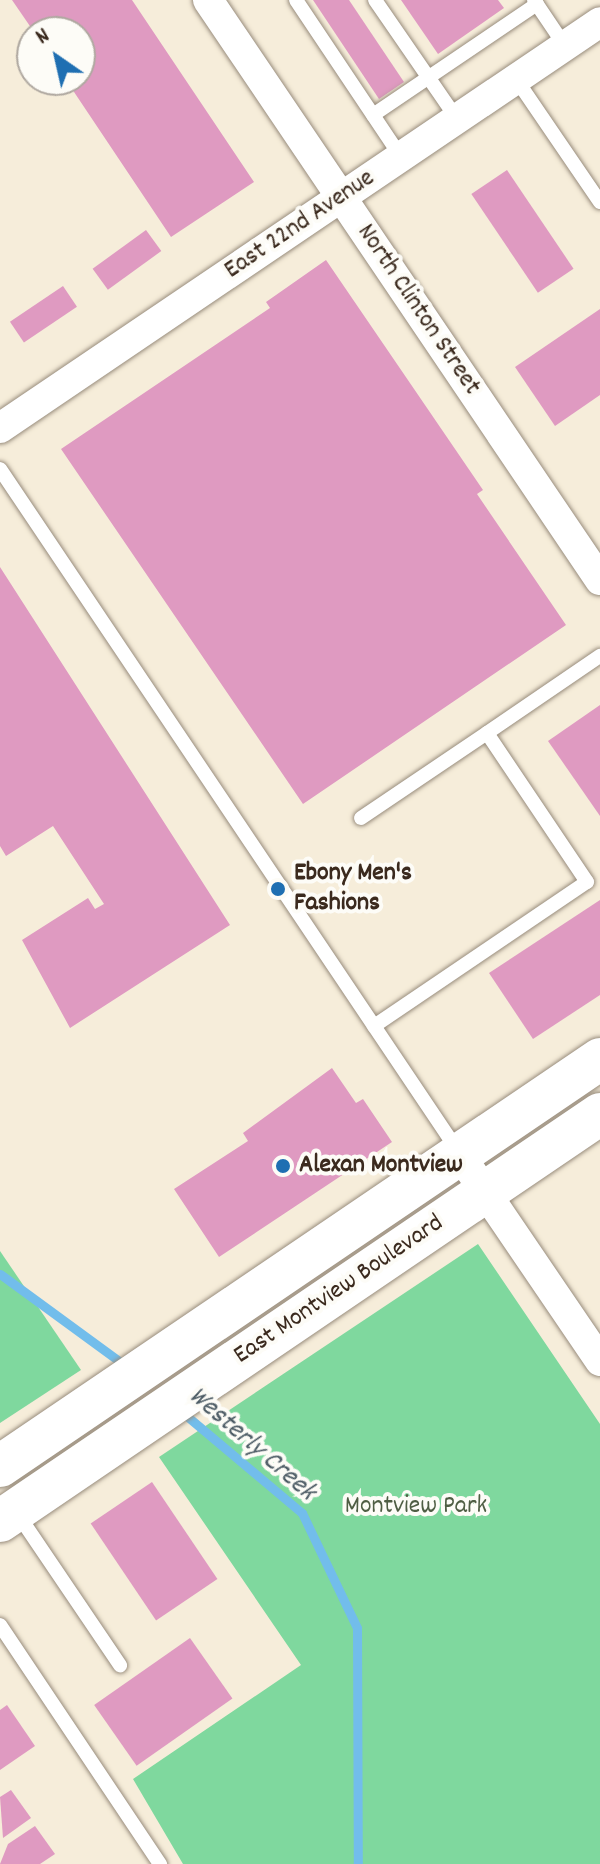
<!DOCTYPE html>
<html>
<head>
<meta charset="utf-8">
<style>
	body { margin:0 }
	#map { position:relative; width:600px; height:1864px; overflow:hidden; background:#f6edda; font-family:Dekko,sans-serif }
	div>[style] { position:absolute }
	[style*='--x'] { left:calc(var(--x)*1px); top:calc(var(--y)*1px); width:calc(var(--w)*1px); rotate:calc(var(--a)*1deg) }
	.green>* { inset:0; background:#7fd89e }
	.stream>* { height:9px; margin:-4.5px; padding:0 4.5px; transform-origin:4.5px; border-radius:4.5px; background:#72bdeb }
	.building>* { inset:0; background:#df9ac1; transform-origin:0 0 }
	.roads { filter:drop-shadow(0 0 2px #988c7c) drop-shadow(0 0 2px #988c7c) }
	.lane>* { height:14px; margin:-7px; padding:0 7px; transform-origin:7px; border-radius:7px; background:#fff }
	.street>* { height:30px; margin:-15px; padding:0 15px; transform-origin:15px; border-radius:15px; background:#fff }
	.secondary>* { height:42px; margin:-21px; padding:0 21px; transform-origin:21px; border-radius:21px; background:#fff }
	.dots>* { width:22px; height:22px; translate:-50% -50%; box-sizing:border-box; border:4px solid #fdfcf7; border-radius:50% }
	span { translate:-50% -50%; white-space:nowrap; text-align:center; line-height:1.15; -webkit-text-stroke:8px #fdfcf7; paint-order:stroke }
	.street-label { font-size:26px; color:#3b2a1e }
	.poi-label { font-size:26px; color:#3b2a1e; font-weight:700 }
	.left { translate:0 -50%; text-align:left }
	.park-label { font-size:26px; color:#4f5e44 }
	.water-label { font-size:28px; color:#4e5d66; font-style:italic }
	.north { position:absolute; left:16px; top:16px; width:80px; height:80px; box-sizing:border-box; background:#fdfcf7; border:2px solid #afa8a0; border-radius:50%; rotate:326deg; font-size:22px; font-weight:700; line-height:32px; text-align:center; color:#3b2a1e }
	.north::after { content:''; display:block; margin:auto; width:28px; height:36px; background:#1f6fb2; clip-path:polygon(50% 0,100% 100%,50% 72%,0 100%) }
</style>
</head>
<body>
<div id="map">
	<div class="green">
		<i style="clip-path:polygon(478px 1244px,600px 1424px,600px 1864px,183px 1864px,133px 1779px,301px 1665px,159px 1457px)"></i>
		<i style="clip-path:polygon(0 1251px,81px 1370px,0 1423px)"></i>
	</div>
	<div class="stream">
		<i style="--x:0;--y:1274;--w:157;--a:36.2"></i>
		<i style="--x:182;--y:1412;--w:157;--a:40.1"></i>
		<i style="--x:302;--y:1513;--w:127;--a:64.4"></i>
		<i style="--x:357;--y:1628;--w:236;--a:89.8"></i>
	</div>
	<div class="building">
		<i style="clip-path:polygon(12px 0,132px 0,254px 182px,171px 237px,66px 80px,80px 80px,80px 32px,34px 32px)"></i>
		<i style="clip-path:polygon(313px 0,349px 0,404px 82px,379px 99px)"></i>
		<i style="clip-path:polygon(401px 0,498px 0,504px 8px,438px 54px)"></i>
		<i style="left:507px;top:170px;width:119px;height:43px;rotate:56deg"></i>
		<i style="left:146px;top:230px;width:26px;height:66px;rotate:54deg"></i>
		<i style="clip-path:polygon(326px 260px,483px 490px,477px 494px,566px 625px,303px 804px,61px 449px,270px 308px,266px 302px)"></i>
		<i style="left:63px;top:286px;width:25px;height:64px;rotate:56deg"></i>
		<i style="clip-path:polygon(600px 309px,600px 395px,555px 426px,515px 367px)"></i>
		<i style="clip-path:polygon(0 567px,230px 925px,70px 1028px,22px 940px,88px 898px,95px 909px,104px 904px,53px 826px,6px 856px,0 846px)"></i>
		<i style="clip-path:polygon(600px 705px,600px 816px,548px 741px)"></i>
		<i style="clip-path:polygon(600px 900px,600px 995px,533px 1039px,489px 973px)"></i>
		<i style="clip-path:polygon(332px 1068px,356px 1103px,363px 1099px,392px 1142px,219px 1257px,174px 1189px,248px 1141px,243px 1133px)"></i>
		<i style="left:152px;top:1482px;width:117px;height:74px;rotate:56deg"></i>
		<i style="left:190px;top:1638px;width:74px;height:117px;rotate:55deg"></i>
		<i style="clip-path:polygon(7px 1705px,35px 1746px,0 1770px,0 1710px)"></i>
		<i style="clip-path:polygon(11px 1790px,31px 1818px,3px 1838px,0 1797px)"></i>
		<i style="clip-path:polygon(35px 1826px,55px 1854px,40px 1864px,0 1864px,8px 1844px)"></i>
	</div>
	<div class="roads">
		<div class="lane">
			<i style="--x:296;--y:0;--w:189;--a:56.2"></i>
			<i style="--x:375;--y:0;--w:145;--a:55.4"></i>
			<i style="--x:534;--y:0;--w:55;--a:56"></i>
			<i style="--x:516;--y:79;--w:149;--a:55.7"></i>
			<i style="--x:373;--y:115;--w:198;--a:-34.1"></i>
			<i style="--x:0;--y:469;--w:822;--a:56.12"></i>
			<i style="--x:361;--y:818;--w:152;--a:-34"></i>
			<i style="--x:374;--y:1026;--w:257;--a:-34.1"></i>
			<i style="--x:587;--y:882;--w:179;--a:-123.9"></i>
			<i style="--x:487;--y:733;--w:137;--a:-34.3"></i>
			<i style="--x:17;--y:1513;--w:184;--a:55.9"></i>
			<i style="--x:0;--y:1625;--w:288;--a:56.2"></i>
		</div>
		<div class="street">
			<i style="--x:208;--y:0;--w:700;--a:55.95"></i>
			<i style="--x:0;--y:428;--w:724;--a:-34.08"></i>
			<i style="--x:460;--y:1155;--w:249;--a:55.8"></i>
		</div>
		<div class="secondary">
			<i style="--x:0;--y:1466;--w:725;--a:-34.15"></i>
			<i style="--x:0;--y:1521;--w:725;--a:-34.15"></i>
		</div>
	</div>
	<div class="dots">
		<i style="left:278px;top:889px;background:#1f6fb2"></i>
		<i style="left:283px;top:1166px;background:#1f6fb2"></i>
	</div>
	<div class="street-label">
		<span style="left:300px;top:225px;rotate:-34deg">East 22nd Avenue</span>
		<span style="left:418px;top:310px;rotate:56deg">North Clinton Street</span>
		<span style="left:339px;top:1290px;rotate:-34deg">East Montview Boulevard</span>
	</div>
	<div class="poi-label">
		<span class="left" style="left:294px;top:889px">Ebony Men's<br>Fashions</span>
		<span class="left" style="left:299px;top:1166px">Alexan Montview</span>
	</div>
	<div class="park-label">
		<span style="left:416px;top:1507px">Montview Park</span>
	</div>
	<div class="water-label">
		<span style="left:251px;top:1445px;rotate:41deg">Westerly Creek</span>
	</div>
	<div class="north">N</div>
</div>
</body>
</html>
